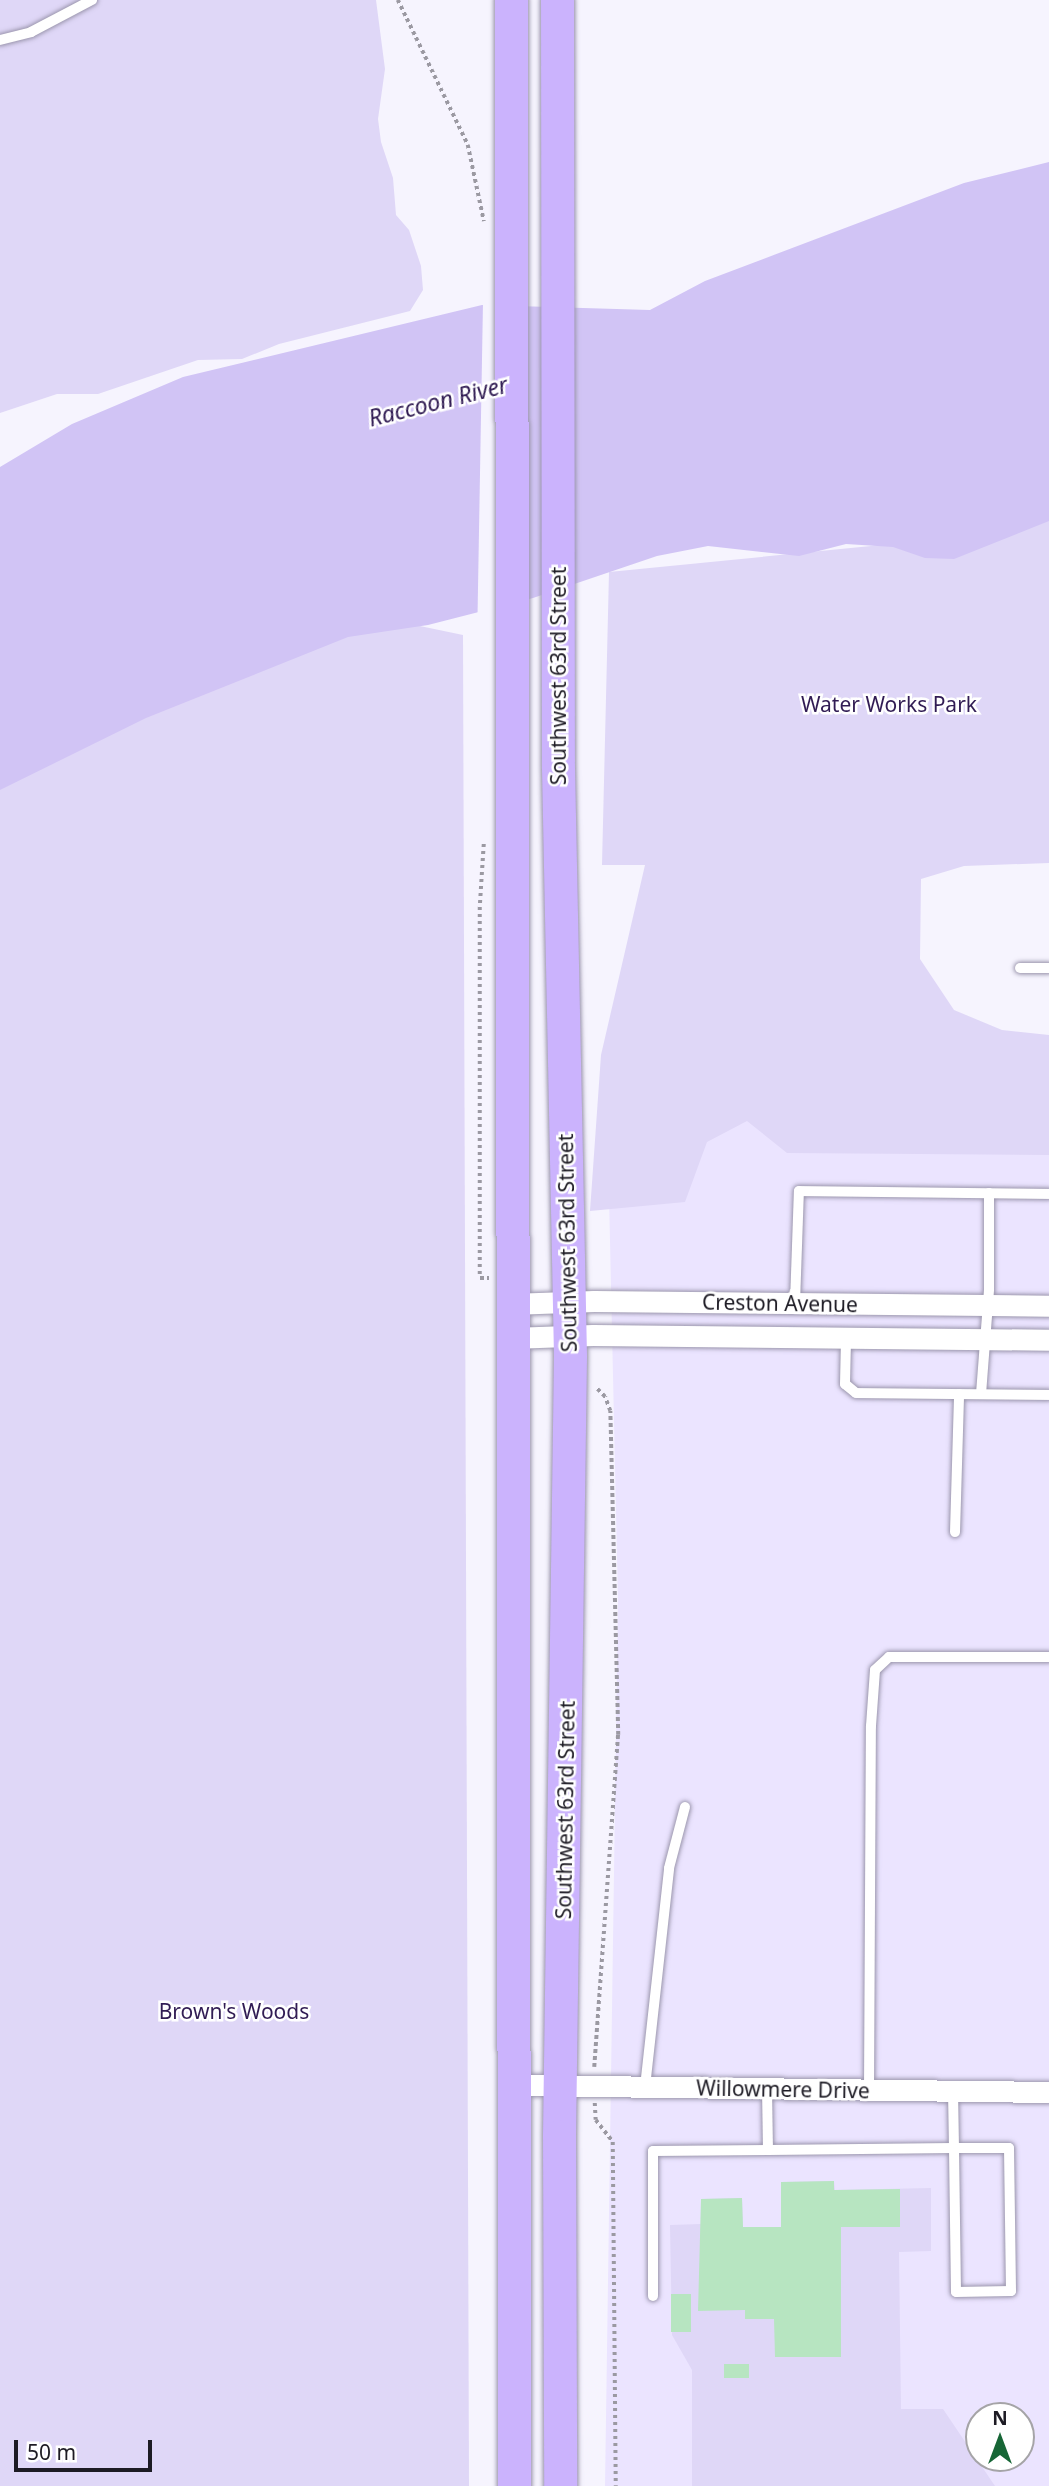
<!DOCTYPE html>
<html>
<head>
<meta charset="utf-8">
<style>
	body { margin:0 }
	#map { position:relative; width:1049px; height:2486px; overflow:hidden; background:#f6f4fe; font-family:"Noto Sans",sans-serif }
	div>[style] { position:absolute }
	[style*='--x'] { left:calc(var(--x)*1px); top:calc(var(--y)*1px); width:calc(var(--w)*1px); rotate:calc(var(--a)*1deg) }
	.built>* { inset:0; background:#ebe4ff }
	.green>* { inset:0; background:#dfd7f7 }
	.water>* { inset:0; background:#d1c4f5 }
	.pier>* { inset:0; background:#f6f4fe; transform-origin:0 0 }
	.building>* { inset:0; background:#b7e5c1; transform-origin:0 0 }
	.path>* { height:3.5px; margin-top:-1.75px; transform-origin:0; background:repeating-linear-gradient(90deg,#9b99a2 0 3.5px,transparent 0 7px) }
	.roads { filter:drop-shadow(0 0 2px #9b96ad) drop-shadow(0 0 2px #9b96ad) }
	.lane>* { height:10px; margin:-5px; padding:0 5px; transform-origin:5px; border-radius:5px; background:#fff }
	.street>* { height:21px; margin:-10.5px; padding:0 10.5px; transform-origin:10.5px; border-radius:10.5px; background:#fff }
	.primary>* { height:33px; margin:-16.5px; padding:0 16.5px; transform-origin:16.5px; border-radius:16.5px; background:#cbb3fd }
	span { translate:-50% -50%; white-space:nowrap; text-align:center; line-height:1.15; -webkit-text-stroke:5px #fff; paint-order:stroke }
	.street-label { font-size:21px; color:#1d1b24 }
	.park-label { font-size:21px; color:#311c54 }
	.water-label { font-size:23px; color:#2f1a52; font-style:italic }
	.north { position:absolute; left:965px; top:2402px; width:70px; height:70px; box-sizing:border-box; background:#fff; border:2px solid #a5a4a7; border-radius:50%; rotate:0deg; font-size:19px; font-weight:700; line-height:28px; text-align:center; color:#1d1b24 }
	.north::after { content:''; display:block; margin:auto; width:24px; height:32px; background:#176636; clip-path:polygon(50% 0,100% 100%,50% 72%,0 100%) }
	.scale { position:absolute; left:14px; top:2440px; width:138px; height:32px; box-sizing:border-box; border:4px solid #1d1b24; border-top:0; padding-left:9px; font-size:21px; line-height:24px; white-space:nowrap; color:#1d1b24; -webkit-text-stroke:5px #fff; paint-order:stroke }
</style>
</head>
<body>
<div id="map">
	<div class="built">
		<i style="clip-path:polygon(evenodd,606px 1060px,1049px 1060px,1049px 2486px,605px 2486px,618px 1601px,606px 1060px,979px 2416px,1021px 2416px,1021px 2458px,979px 2458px,979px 2416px)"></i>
	</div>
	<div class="green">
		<i style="clip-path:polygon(0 0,376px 0,385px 69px,378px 119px,381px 142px,393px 178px,396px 215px,409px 230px,421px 266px,423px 290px,410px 311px,279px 344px,242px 359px,198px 360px,98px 394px,57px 394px,0 413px)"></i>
		<i style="clip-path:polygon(1049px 514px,1049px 863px,964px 866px,921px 879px,920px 959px,954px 1010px,1002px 1030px,1049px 1035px,1049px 1155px,787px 1153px,747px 1121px,707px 1142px,685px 1202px,590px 1211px,601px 1055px,645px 865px,602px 865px,609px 572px,1003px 533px)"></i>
		<i style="clip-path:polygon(324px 606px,463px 635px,469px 2486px,0 2486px,0 763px)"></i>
		<i style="clip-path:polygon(834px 2181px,835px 2190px,931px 2188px,931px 2251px,899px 2252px,901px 2409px,943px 2409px,995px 2486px,692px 2486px,692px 2370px,672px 2335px,670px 2225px,701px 2224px,701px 2199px,742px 2198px,743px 2227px,781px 2227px,781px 2182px)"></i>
	</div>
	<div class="water">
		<i style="clip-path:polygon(1049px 162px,1049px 521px,954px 559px,925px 558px,893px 547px,846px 544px,799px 556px,708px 546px,657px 556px,533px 598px,428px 625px,348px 637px,146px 718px,0 790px,0 467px,72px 424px,183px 377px,482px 305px,650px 310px,705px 281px,964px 183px)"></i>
	</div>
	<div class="pier">
		<i style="left:483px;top:302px;width:39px;height:313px;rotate:1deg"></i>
	</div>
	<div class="building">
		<i style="clip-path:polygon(834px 2181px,834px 2190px,900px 2189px,900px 2227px,841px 2227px,841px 2357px,775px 2357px,774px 2319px,745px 2319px,745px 2310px,698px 2311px,701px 2199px,742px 2198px,743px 2227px,781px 2227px,781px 2182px)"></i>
		<i style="left:691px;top:2294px;width:38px;height:20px;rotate:90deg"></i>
		<i style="left:724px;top:2364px;width:25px;height:14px"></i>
	</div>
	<div class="path">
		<i style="--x:398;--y:0;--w:161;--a:64.2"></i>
		<i style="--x:468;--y:145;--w:78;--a:78.1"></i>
		<i style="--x:484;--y:844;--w:63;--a:93.6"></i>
		<i style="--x:480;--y:907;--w:371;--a:90"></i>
		<i style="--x:480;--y:1278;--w:9;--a:0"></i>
		<i style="--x:594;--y:2067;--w:333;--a:-85.9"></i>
		<i style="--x:618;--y:1735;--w:324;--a:-91.4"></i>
		<i style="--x:610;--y:1411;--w:15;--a:-110"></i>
		<i style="--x:605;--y:1397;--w:13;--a:-135"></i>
		<i style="--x:595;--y:2103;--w:17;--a:87"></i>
		<i style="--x:596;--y:2120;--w:28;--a:52"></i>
		<i style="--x:613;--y:2142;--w:344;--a:89.5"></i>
	</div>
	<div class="roads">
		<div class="lane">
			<i style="--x:0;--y:40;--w:32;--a:-14"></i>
			<i style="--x:31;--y:32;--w:69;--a:-27.7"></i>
			<i style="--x:1020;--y:968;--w:29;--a:0"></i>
			<i style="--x:795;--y:1303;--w:112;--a:-88"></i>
			<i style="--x:799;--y:1191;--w:250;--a:0.7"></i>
			<i style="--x:846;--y:1340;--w:44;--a:91.3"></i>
			<i style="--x:845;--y:1384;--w:14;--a:39"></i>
			<i style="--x:856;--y:1393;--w:193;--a:0.6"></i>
			<i style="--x:981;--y:1394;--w:105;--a:-85.6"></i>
			<i style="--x:989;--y:1289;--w:96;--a:-90"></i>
			<i style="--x:955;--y:1532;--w:138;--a:-88.3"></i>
			<i style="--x:645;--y:2087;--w:220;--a:-83.7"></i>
			<i style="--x:669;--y:1868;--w:63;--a:-75.3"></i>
			<i style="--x:767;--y:2088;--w:62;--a:89.1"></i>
			<i style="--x:768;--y:2150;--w:186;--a:-0.6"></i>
			<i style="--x:954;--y:2148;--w:55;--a:0"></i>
			<i style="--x:1009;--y:2148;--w:143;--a:89.2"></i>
			<i style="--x:1011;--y:2291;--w:55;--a:179"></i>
			<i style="--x:956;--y:2292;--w:144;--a:-90.8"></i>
			<i style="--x:954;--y:2148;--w:57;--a:-91"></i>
			<i style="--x:869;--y:2090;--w:364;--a:-89.7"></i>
			<i style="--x:871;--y:1726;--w:56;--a:-85.9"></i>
			<i style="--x:875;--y:1670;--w:19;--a:-43"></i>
			<i style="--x:889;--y:1657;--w:160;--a:0"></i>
			<i style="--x:653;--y:2296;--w:145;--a:-90"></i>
			<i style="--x:653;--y:2151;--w:115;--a:-0.5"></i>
		</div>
		<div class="street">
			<i style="--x:511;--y:1304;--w:83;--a:-2.1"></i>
			<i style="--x:594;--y:1301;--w:455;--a:0.6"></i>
			<i style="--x:512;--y:1338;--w:81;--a:-2.1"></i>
			<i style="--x:593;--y:1335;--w:456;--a:0.6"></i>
			<i style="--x:516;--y:2085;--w:533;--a:0.75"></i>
		</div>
		<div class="primary">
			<i style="--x:511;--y:0;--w:2486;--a:89.93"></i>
			<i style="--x:557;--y:0;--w:768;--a:89.93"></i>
			<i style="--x:558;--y:768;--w:588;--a:88.83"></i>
			<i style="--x:570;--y:1356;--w:780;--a:90.81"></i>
			<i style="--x:559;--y:2136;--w:350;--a:89.8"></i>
		</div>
	</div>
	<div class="street-label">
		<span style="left:558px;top:676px;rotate:-90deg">Southwest 63rd Street</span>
		<span style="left:567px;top:1243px;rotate:-91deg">Southwest 63rd Street</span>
		<span style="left:780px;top:1303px;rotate:1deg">Creston Avenue</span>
		<span style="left:565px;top:1810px;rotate:-89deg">Southwest 63rd Street</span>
		<span style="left:783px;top:2089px;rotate:1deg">Willowmere Drive</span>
	</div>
	<div class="park-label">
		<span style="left:889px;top:704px">Water Works Park</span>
		<span style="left:234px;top:2011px">Brown's Woods</span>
	</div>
	<div class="water-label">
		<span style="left:438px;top:401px;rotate:-14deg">Raccoon River</span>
	</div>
	<div class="north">N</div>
	<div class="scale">50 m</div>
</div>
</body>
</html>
